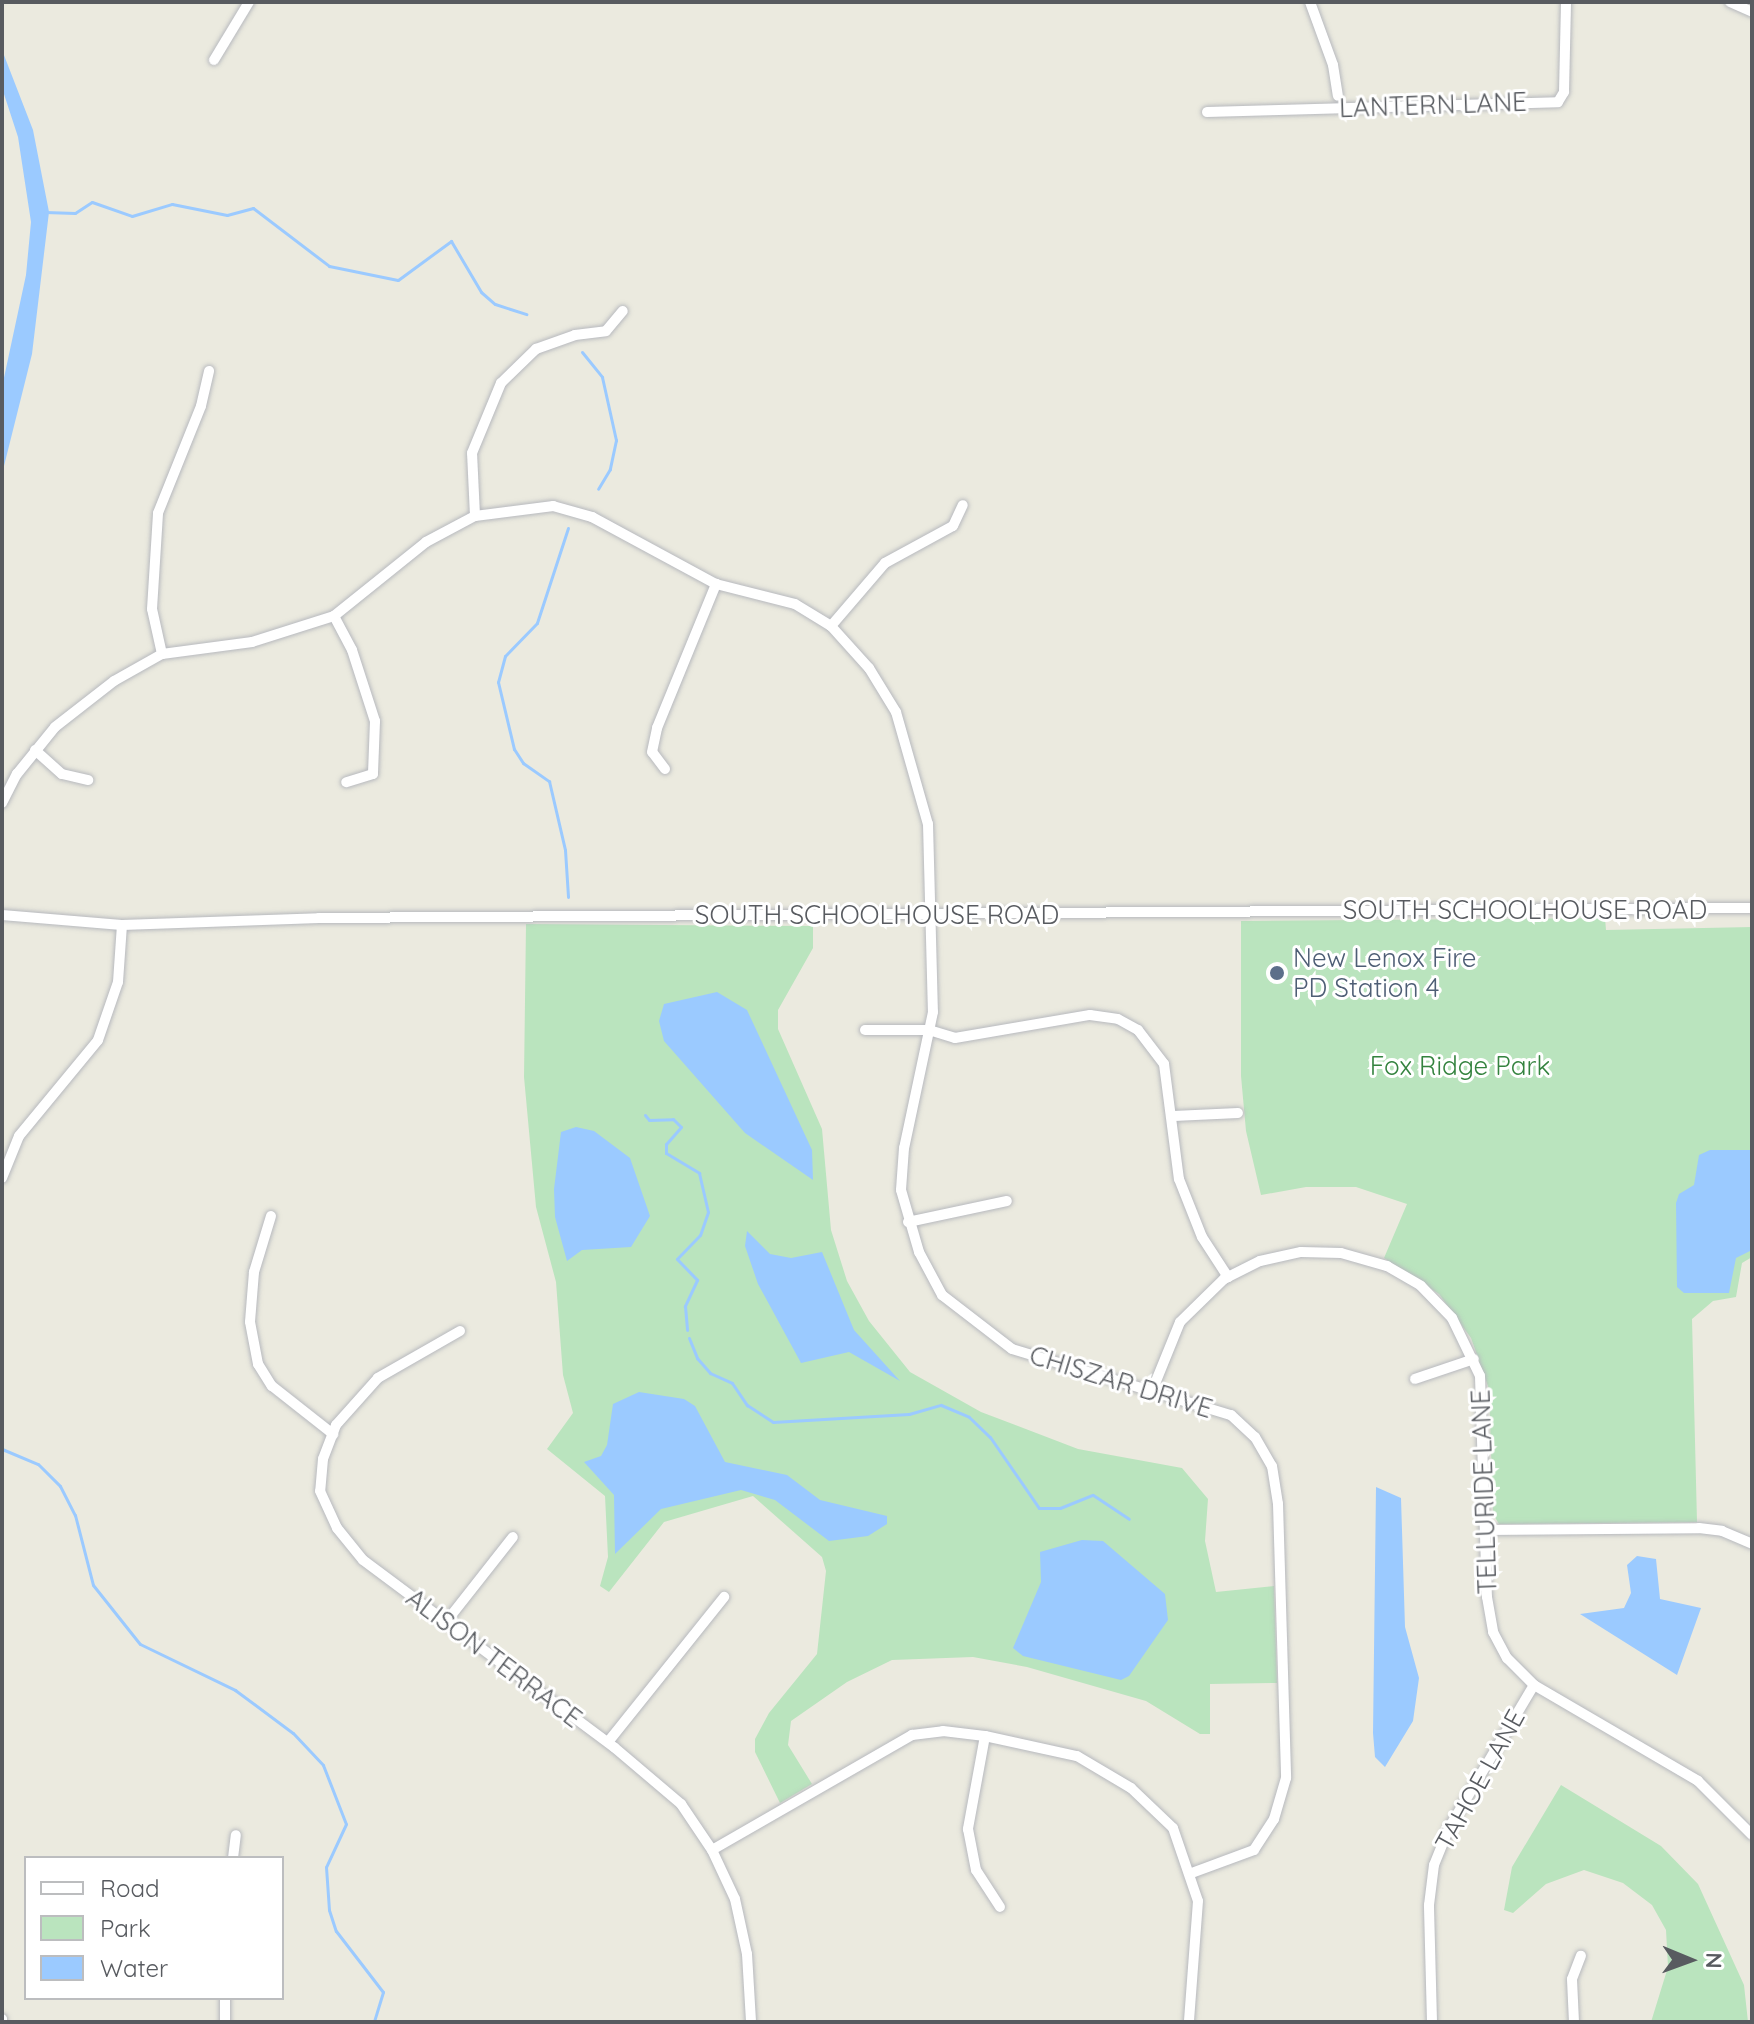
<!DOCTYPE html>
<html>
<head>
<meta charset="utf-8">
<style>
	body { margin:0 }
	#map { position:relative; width:1754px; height:2024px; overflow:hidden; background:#ebeadf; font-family:Quicksand,sans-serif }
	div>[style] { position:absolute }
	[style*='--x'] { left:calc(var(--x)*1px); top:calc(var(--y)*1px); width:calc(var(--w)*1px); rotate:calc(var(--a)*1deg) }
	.green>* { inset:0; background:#bae4be }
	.water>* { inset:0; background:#9bcaff }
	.stream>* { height:3px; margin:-1.5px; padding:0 1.5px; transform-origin:1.5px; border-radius:1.5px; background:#9bcaff }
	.roads { filter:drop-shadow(0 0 2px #b7b9be) drop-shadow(0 0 2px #b7b9be) }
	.minor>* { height:10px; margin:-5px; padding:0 5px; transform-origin:5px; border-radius:5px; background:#fff }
	.dots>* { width:22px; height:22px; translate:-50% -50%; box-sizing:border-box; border:4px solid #fff; border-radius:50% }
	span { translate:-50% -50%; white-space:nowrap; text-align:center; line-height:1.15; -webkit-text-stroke:6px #fff; paint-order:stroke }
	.street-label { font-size:26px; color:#585b60 }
	.service-label { font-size:26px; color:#4e5e75 }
	.left { translate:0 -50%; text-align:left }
	.park-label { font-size:26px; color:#34833f }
	.frame { position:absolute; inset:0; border:4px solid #585b60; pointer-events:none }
	.legend { position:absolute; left:24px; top:1856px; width:260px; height:144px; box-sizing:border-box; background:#fff; border:2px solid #bcbdbf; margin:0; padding:10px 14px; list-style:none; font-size:24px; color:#585b60 }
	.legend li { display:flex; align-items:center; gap:16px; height:40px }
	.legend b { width:40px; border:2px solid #bcbdbf }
	.north { position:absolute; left:1650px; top:1920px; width:80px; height:80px; -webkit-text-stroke:6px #fff; paint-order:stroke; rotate:91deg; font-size:22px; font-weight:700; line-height:32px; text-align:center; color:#585b60 }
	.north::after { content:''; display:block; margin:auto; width:28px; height:36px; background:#585b60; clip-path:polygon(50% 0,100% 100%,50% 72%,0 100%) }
</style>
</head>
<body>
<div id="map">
	<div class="green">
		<i style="clip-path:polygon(1605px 918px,1606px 930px,1752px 927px,1752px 1257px,1742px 1263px,1736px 1297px,1713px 1301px,1692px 1319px,1697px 1522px,1499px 1524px,1493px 1514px,1489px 1389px,1471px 1338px,1439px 1294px,1384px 1258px,1407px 1204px,1356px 1187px,1306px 1187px,1261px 1195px,1246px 1131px,1241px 1076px,1241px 921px)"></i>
		<i style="clip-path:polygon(526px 924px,813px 926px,813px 948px,778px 1010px,778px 1029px,822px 1129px,831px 1230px,847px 1281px,869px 1321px,910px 1372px,981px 1412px,1078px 1449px,1182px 1468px,1208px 1499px,1205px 1541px,1216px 1592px,1274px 1586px,1277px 1683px,1210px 1684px,1210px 1734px,1200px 1734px,1146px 1701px,1027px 1667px,973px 1657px,892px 1660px,847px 1682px,791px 1721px,788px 1745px,812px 1784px,780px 1803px,755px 1752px,755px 1739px,769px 1713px,817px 1654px,826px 1571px,822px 1557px,753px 1496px,664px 1522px,609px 1592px,600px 1586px,608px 1557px,605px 1496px,547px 1449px,573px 1413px,563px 1375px,556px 1282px,536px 1207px,524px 1077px)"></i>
		<i style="clip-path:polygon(1561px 1785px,1661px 1846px,1698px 1884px,1744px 1985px,1748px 2022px,1651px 2022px,1668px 1967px,1666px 1930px,1652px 1905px,1623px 1883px,1584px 1870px,1546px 1884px,1513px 1913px,1504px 1910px,1512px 1867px)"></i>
	</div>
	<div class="water">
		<i style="clip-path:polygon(2px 50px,33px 130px,49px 212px,32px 354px,2px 474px,2px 387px,26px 275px,31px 222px,18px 137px,2px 88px)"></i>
		<i style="clip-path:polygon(717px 992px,747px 1010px,812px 1150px,813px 1180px,745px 1133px,664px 1041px,659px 1021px,664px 1004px)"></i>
		<i style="clip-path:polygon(576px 1127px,594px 1131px,630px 1158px,650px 1216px,631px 1247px,582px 1250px,567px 1261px,555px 1217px,554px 1189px,561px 1132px)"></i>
		<i style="clip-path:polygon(1710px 1150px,1752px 1150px,1752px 1250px,1736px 1258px,1729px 1293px,1684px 1293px,1677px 1287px,1676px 1203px,1679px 1194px,1694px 1185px,1699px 1155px)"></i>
		<i style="clip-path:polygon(747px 1231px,770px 1254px,791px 1258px,822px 1252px,854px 1330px,900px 1381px,849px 1352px,801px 1363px,758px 1284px,745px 1246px)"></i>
		<i style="clip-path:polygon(639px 1392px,684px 1399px,695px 1406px,725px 1462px,787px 1475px,820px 1500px,887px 1516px,887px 1524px,868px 1536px,829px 1541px,775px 1500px,741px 1490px,661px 1509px,615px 1554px,614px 1495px,584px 1462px,601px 1456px,607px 1445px,613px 1404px)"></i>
		<i style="clip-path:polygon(1376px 1487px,1401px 1498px,1405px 1627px,1419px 1678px,1413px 1721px,1385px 1767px,1375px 1757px,1373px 1733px)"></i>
		<i style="clip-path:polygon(1082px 1540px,1103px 1541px,1165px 1594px,1168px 1620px,1129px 1676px,1121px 1680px,1023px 1656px,1013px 1648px,1041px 1582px,1040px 1552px)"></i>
		<i style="clip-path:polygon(1637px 1556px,1656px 1559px,1660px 1599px,1701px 1608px,1677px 1675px,1580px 1614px,1624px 1608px,1631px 1593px,1627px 1565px)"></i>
	</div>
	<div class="stream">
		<i style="--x:45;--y:212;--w:30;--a:2"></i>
		<i style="--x:75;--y:213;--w:20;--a:-33"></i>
		<i style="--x:92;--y:202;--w:42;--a:19.3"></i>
		<i style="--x:132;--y:216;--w:42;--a:-16.7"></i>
		<i style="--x:172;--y:204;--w:56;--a:11.3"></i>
		<i style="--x:227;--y:215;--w:27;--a:-15"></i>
		<i style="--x:253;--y:208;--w:96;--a:37.3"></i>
		<i style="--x:329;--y:266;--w:70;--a:11.5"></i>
		<i style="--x:398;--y:280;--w:66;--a:-36.3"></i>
		<i style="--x:451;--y:241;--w:59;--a:59.5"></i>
		<i style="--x:481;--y:292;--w:18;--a:41"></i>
		<i style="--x:495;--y:304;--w:33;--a:18"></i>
		<i style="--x:582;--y:352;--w:32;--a:51"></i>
		<i style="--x:602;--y:377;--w:65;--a:77.5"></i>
		<i style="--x:616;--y:440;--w:30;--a:102"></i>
		<i style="--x:610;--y:469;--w:23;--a:121"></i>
		<i style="--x:568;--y:528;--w:100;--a:108.1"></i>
		<i style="--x:537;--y:623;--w:46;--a:134.1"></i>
		<i style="--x:505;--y:656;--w:27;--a:105"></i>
		<i style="--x:498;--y:682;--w:69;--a:76.6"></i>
		<i style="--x:514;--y:749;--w:17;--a:57"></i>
		<i style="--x:523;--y:763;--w:32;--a:35"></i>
		<i style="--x:549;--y:781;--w:71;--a:76.9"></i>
		<i style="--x:565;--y:850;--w:47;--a:86.3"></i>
		<i style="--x:645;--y:1115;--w:6;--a:51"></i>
		<i style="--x:649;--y:1120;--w:24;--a:-2"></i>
		<i style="--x:673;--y:1119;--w:11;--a:45"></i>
		<i style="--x:681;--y:1127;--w:23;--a:131"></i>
		<i style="--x:666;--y:1144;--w:9;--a:90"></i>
		<i style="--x:666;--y:1153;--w:39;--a:31"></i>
		<i style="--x:699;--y:1173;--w:40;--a:77"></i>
		<i style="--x:708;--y:1212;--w:24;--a:109"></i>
		<i style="--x:700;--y:1235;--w:33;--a:134"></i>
		<i style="--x:677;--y:1259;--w:29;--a:46"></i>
		<i style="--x:697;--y:1280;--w:29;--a:115"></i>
		<i style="--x:685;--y:1306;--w:24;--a:85"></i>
		<i style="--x:689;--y:1338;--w:22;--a:68"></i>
		<i style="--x:697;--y:1358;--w:20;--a:49"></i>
		<i style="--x:710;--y:1373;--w:24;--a:24"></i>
		<i style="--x:732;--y:1383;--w:27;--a:56"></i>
		<i style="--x:747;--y:1405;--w:31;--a:33"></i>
		<i style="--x:773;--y:1422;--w:136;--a:-3.4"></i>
		<i style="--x:909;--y:1414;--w:33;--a:-16"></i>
		<i style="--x:941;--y:1405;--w:30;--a:23"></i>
		<i style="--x:969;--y:1417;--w:29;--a:44"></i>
		<i style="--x:990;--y:1437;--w:86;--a:55.4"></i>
		<i style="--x:1039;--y:1508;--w:21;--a:0"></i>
		<i style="--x:1060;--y:1508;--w:35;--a:-22"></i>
		<i style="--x:1093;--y:1495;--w:43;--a:33.7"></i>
		<i style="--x:2;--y:1449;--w:39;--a:23"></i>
		<i style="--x:38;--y:1464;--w:31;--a:45"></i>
		<i style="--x:60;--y:1486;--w:33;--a:63"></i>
		<i style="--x:75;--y:1515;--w:72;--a:75.6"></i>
		<i style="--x:93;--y:1585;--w:75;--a:51.5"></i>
		<i style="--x:140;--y:1644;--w:106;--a:25.8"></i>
		<i style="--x:235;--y:1690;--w:72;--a:36.6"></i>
		<i style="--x:293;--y:1733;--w:44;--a:46.8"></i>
		<i style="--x:323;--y:1765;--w:63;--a:68.7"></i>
		<i style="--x:346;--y:1824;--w:47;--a:114.9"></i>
		<i style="--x:326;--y:1867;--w:43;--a:86"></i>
		<i style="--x:329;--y:1910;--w:22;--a:72"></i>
		<i style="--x:336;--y:1931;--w:77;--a:52.4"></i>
		<i style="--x:383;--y:1992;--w:31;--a:107"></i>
	</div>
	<div class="roads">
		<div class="minor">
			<i style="--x:1310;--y:2;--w:67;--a:69.9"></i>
			<i style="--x:1333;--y:65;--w:31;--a:81"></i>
			<i style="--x:1730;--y:2;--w:24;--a:24"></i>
			<i style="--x:214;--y:60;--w:68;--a:-58.9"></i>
			<i style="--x:1207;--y:112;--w:351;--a:-1.6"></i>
			<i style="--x:1558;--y:102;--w:12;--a:-59"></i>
			<i style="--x:1564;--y:92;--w:90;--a:-88.7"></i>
			<i style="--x:475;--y:516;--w:63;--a:-92.7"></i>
			<i style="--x:472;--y:453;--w:76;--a:-67.5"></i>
			<i style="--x:501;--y:383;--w:49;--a:-44.2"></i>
			<i style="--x:536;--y:349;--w:41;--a:-19.7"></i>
			<i style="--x:575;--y:335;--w:31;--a:-7"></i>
			<i style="--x:606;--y:331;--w:26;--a:-50"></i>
			<i style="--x:334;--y:616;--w:38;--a:62"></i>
			<i style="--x:352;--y:650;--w:75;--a:72.1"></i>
			<i style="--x:375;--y:721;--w:53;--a:92.2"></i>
			<i style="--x:373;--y:774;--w:28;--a:163"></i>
			<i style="--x:831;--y:626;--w:83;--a:-49.4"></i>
			<i style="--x:885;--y:563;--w:77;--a:-28.6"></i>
			<i style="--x:953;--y:526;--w:23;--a:-65"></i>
			<i style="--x:162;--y:654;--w:46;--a:-102.5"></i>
			<i style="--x:152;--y:609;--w:96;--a:-86.4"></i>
			<i style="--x:158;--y:513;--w:115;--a:-68.1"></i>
			<i style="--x:201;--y:406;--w:36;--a:-77"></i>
			<i style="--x:35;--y:750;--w:36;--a:42"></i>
			<i style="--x:62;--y:774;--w:27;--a:13"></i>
			<i style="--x:665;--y:769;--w:21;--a:-127"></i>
			<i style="--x:652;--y:752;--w:25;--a:-78"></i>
			<i style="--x:657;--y:728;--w:156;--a:-67.7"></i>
			<i style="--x:2;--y:803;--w:33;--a:-63"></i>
			<i style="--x:17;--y:774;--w:60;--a:-51"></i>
			<i style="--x:55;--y:727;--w:75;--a:-37.9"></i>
			<i style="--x:114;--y:681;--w:55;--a:-29.4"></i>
			<i style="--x:162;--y:654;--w:91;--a:-7.6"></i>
			<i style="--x:252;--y:642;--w:86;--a:-17.6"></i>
			<i style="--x:334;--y:616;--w:118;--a:-38.8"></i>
			<i style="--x:426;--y:542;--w:55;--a:-28"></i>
			<i style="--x:475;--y:516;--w:79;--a:-7.3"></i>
			<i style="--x:553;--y:506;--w:41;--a:15.8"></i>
			<i style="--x:592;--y:517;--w:141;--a:28.4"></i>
			<i style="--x:716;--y:584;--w:81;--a:14.2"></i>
			<i style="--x:795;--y:604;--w:42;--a:31.4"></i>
			<i style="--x:831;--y:626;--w:57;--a:47.9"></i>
			<i style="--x:869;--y:668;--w:52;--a:58.5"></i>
			<i style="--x:896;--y:712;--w:116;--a:74.1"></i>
			<i style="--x:928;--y:824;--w:188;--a:88.5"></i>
			<i style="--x:933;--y:1012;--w:139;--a:102"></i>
			<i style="--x:904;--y:1148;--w:42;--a:94.1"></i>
			<i style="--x:901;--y:1190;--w:65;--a:73.8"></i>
			<i style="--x:919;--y:1252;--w:49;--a:61.9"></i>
			<i style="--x:942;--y:1295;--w:88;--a:37.6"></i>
			<i style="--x:1012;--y:1349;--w:229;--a:16.8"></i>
			<i style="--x:1231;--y:1415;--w:33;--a:43"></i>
			<i style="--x:1255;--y:1437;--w:34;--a:60"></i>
			<i style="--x:1272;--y:1466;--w:38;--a:81"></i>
			<i style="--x:1278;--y:1504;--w:274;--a:88.3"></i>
			<i style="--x:1286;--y:1778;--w:43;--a:106.3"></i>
			<i style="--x:1274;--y:1819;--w:37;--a:123"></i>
			<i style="--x:1254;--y:1850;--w:69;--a:159.7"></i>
			<i style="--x:2;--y:915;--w:120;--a:4.8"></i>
			<i style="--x:122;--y:925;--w:197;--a:-2"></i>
			<i style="--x:319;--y:918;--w:1433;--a:-0.4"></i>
			<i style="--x:865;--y:1030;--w:64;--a:0"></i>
			<i style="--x:929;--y:1030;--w:27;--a:17"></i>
			<i style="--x:955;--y:1038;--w:137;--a:-9.7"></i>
			<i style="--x:1090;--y:1015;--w:28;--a:8"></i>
			<i style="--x:1118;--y:1019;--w:23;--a:29"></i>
			<i style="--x:1138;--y:1030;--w:43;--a:52.6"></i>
			<i style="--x:1164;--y:1064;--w:116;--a:82.6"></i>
			<i style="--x:1179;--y:1179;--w:62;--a:68.4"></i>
			<i style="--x:1202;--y:1237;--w:48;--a:57"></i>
			<i style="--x:1174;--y:1116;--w:64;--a:-2.7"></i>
			<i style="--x:2;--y:1178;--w:45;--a:-68"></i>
			<i style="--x:19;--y:1136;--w:124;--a:-50.5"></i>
			<i style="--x:98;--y:1040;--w:61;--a:-71"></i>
			<i style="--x:118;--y:982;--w:57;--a:-86"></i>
			<i style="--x:271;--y:1216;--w:59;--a:106.9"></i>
			<i style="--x:254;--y:1272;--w:50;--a:94.6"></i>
			<i style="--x:250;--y:1322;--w:43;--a:79.2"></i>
			<i style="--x:258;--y:1364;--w:26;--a:58"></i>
			<i style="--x:272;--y:1386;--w:78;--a:38.2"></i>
			<i style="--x:908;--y:1222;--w:101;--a:-12"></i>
			<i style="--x:460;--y:1331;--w:95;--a:150.2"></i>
			<i style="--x:378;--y:1378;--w:63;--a:131.8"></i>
			<i style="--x:336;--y:1425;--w:36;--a:111"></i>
			<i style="--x:323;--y:1459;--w:32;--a:95"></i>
			<i style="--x:320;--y:1491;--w:41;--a:65.3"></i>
			<i style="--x:337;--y:1528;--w:41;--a:50.9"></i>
			<i style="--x:363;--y:1560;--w:314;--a:36.7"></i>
			<i style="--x:615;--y:1748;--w:87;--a:40.3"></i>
			<i style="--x:681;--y:1804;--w:55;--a:56"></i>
			<i style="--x:712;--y:1850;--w:54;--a:64.9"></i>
			<i style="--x:735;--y:1899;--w:56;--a:77.7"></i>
			<i style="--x:747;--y:1954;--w:68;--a:86.6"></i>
			<i style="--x:1415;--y:1379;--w:62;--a:-18.7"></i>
			<i style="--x:1152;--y:1391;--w:74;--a:-67.9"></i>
			<i style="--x:1180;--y:1322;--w:62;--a:-44.3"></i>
			<i style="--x:1224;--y:1279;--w:40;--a:-26.6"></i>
			<i style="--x:1260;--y:1261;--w:42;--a:-12.4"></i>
			<i style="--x:1301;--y:1252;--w:40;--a:1.4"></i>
			<i style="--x:1341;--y:1253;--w:48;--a:15.8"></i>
			<i style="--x:1387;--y:1266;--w:39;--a:30"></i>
			<i style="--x:1421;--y:1286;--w:45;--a:45.9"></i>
			<i style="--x:1452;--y:1318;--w:64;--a:64.2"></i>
			<i style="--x:1480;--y:1376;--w:221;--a:88.2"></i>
			<i style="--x:1487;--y:1597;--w:36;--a:80"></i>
			<i style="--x:1493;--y:1632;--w:30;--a:62"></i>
			<i style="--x:1507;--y:1658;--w:38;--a:45"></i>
			<i style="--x:1534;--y:1685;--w:190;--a:30.3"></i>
			<i style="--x:1698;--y:1781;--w:76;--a:45"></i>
			<i style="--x:1486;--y:1530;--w:213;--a:-0.5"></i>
			<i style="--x:1699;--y:1528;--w:23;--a:7"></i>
			<i style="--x:1722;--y:1531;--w:33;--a:23"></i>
			<i style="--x:446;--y:1622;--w:108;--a:-51.8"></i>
			<i style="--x:985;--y:1736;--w:95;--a:100.4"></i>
			<i style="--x:968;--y:1829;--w:42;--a:79"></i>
			<i style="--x:976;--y:1870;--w:44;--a:57"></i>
			<i style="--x:608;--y:1742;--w:186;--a:-51.3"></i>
			<i style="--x:712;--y:1850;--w:231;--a:-29.9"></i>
			<i style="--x:912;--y:1735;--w:31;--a:-7"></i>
			<i style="--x:943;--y:1731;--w:42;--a:6.8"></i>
			<i style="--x:985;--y:1736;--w:94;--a:12.3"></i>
			<i style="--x:1077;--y:1756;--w:63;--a:30.7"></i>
			<i style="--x:1131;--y:1788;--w:58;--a:43.6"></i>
			<i style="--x:1173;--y:1828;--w:77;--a:71.1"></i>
			<i style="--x:1198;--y:1901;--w:121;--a:94.3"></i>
			<i style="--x:233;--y:1858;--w:23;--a:-83"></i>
			<i style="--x:225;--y:1998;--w:24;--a:90"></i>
			<i style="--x:2;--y:2019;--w:3;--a:90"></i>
			<i style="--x:1432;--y:2022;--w:117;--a:-91.5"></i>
			<i style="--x:1429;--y:1905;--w:40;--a:-82.9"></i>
			<i style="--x:1434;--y:1865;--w:40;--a:-68"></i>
			<i style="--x:1449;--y:1828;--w:166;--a:-59.3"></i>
			<i style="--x:1574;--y:2022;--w:43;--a:-92.7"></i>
			<i style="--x:1572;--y:1979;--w:25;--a:-69"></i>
		</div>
	</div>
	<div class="dots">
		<i style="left:1277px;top:973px;background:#5c6f8a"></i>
	</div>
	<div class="street-label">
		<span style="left:1433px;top:105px;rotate:-2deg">LANTERN LANE</span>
		<span style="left:1525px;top:910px">SOUTH SCHOOLHOUSE ROAD</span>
		<span style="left:877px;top:915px">SOUTH SCHOOLHOUSE ROAD</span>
		<span style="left:1121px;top:1382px;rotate:17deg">CHISZAR DRIVE</span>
		<span style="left:1484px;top:1492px;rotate:-92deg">TELLURIDE LANE</span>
		<span style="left:494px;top:1658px;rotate:37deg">ALISON TERRACE</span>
		<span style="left:1480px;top:1780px;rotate:-61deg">TAHOE LANE</span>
	</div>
	<div class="service-label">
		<span class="left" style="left:1293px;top:973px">New Lenox Fire<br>PD Station 4</span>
	</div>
	<div class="park-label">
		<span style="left:1460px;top:1066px">Fox Ridge Park</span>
	</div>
	<div class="frame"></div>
	<ul class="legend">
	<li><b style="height:10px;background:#fff"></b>Road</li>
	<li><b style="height:22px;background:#bae4be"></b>Park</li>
	<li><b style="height:22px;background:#9bcaff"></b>Water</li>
	</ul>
	<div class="north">N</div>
</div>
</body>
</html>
